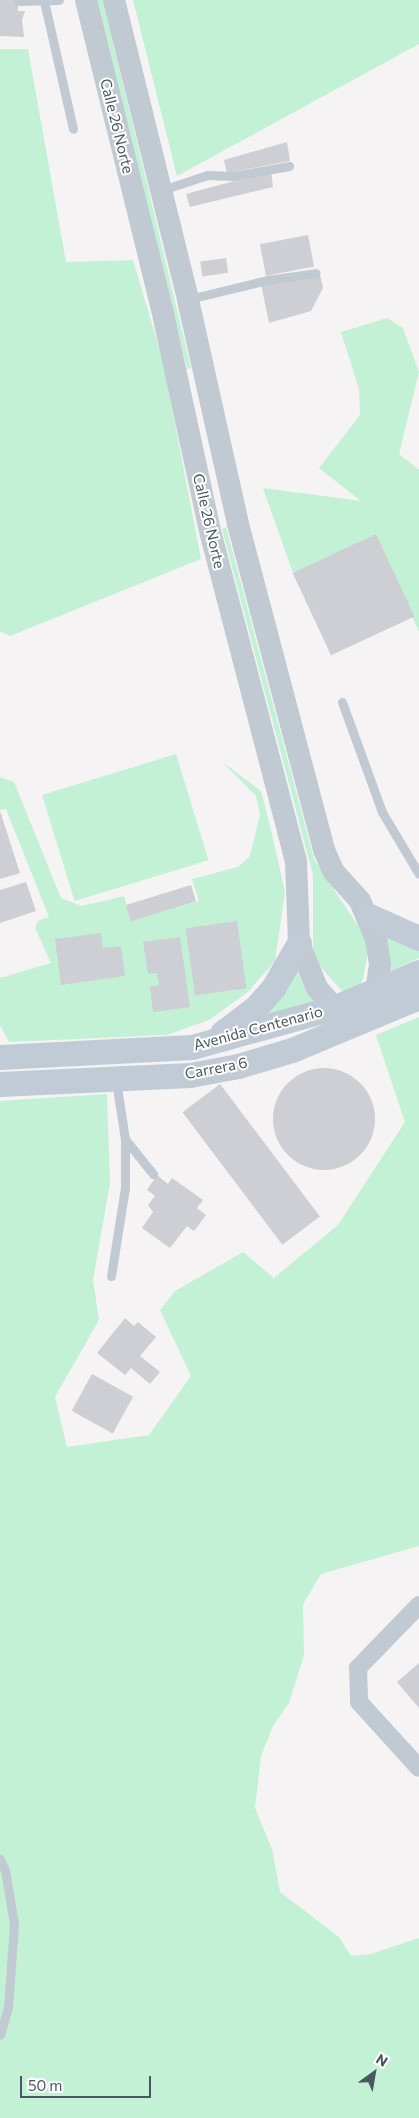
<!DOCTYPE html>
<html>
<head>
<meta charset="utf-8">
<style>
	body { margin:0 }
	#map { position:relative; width:419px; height:2118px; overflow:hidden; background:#f5f3f3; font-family:Commissioner,sans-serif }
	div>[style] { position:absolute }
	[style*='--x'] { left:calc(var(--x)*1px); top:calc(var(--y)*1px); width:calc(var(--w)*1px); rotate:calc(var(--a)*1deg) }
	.green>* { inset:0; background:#c3f1d5; transform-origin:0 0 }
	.building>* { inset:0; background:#cdcfd5; transform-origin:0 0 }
	.round { border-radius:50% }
	.service>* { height:9px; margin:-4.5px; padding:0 4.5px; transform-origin:4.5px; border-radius:4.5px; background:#c1cad2 }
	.minor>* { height:18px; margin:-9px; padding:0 9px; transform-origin:9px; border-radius:9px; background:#c1cad2 }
	.tertiary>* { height:22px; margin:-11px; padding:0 11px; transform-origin:11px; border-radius:11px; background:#c1cad2 }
	.secondary>* { height:25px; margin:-12.5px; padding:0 12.5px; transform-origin:12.5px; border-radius:12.5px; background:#c1cbd6 }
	span { translate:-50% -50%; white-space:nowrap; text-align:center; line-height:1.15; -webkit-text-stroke:4px #fff; paint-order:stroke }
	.street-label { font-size:15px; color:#4a5661 }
	.north { position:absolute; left:349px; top:2048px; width:50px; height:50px; -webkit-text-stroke:4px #fff; paint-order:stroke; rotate:32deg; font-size:14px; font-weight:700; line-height:20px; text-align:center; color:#4a5661 }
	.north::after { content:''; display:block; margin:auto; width:18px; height:22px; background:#4a5661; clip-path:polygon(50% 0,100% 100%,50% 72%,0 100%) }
	.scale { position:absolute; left:20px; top:2076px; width:131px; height:22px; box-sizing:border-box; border:2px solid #4a5661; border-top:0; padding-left:6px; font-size:15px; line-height:18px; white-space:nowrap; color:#4a5661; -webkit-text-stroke:4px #fff; paint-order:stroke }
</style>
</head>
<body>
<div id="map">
	<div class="green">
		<i style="clip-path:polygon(96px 0,103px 0,191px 368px,187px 369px)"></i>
		<i style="clip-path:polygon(133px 0,419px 0,419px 44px,177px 176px)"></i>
		<i style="clip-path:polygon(0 49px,28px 49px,66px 262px,133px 260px,163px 361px,201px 559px,10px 636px,0 631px)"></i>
		<i style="clip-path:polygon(387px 318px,403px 328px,419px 372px,399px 454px,419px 470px,419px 632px,376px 535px,293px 573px,263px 488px,361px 501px,319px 468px,360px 415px,359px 389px,341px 332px)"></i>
		<i style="clip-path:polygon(226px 527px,314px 859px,364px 935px,368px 951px,363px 979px,361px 984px,343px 992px,317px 963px,313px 946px,313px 875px,222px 529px)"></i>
		<i style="left:176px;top:754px;width:111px;height:140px;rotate:73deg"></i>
		<i style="clip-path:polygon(221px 761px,261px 791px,271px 830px,285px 892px,275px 961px,248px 992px,209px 1020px,167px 1035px,9px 1042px,0 1025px,0 978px,51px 963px,35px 928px,38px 921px,49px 917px,6px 809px,0 810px,0 777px,14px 782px,61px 898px,82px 906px,124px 896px,131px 920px,199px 901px,192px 879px,238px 867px,250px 856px,260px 815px,256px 796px)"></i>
		<i style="clip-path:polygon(384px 936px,419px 950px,419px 958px,386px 973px)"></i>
		<i style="clip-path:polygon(298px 968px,320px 1001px,250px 1025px)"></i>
		<i style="clip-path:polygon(419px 1017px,419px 1546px,321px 1574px,303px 1604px,304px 1655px,289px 1703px,273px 1726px,261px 1756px,255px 1808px,272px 1849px,280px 1892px,339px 1937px,351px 1956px,371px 1954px,419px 1938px,419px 2118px,0 2118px,0 1101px,107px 1094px,110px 1183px,93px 1280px,99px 1320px,55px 1397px,67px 1447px,149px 1435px,191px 1376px,160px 1310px,175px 1291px,243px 1252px,274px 1278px,338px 1225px,405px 1122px,376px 1035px)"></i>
	</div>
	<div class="building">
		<i style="clip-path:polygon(0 0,18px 0,18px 11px,25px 11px,22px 20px,24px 37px,0 36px)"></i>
		<i style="clip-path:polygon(287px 142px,290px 161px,227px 173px,224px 160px)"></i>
		<i style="clip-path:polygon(271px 171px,273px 187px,190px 207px,186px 194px)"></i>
		<i style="left:308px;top:235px;width:32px;height:49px;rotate:79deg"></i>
		<i style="left:226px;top:258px;width:15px;height:26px;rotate:82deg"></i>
		<i style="clip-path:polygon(320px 275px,323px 288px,311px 311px,269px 323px,261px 284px)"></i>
		<i style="left:376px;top:534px;width:91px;height:92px;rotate:65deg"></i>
		<i style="clip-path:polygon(0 811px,20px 873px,0 879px)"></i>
		<i style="clip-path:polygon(26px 882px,36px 911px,0 923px,0 890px)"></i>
		<i style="left:191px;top:885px;width:17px;height:68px;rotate:73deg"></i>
		<i style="left:237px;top:921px;width:68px;height:52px;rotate:82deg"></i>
		<i style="clip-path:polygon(101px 933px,103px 948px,121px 946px,125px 976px,61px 985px,55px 939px)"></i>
		<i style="clip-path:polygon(180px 937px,190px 1007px,153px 1012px,150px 986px,159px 985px,157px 973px,148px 974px,143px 942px)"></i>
		<i class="round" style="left:273px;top:1068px;width:102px;height:102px"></i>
		<i style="left:220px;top:1084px;width:166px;height:47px;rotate:53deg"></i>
		<i style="clip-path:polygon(157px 1175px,168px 1184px,172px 1178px,203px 1200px,197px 1208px,206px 1215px,194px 1231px,187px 1226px,170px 1248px,142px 1228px,153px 1212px,148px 1205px,155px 1196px,147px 1190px)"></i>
		<i style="clip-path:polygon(125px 1318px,134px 1326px,138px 1322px,156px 1337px,140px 1356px,160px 1372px,150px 1384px,131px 1368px,125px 1375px,97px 1353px)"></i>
		<i style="left:92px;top:1374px;width:47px;height:42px;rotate:29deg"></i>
		<i style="clip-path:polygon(419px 1663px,419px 1708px,397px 1682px)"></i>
	</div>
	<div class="service">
		<i style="--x:18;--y:1;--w:41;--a:-1.4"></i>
		<i style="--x:44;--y:1;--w:131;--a:77.2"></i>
		<i style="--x:162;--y:190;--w:47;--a:-18.4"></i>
		<i style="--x:207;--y:175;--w:26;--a:2"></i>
		<i style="--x:233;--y:176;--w:57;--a:-10.1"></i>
		<i style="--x:189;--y:299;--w:80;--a:-13.7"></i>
		<i style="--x:267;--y:280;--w:49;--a:-8.1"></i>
		<i style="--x:342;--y:702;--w:117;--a:70"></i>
		<i style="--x:382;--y:812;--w:72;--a:59.2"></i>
		<i style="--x:125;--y:1139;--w:45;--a:51.3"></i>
		<i style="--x:111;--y:1276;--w:89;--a:-81"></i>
		<i style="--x:125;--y:1188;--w:49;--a:-90"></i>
		<i style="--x:125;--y:1139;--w:59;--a:-98.8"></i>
		<i style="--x:0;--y:1859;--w:12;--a:66"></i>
		<i style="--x:5;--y:1870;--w:55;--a:80.5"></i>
		<i style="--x:14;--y:1924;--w:83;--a:94.1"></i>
		<i style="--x:8;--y:2007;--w:29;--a:106"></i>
	</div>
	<div class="minor">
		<i style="--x:419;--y:1605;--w:88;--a:134.1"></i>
		<i style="--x:358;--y:1668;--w:34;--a:88"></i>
		<i style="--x:359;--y:1702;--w:89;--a:47.7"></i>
	</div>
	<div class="tertiary">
		<i style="--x:86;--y:0;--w:318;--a:76.2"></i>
		<i style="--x:162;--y:309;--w:231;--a:77.8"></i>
		<i style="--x:211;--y:535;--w:337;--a:75.4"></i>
		<i style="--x:296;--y:861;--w:82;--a:87.9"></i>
		<i style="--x:299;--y:943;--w:48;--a:68.2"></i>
		<i style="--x:317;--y:988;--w:41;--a:48.9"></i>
		<i style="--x:114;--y:0;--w:309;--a:76.1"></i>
		<i style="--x:188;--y:300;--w:230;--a:77.4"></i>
		<i style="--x:238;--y:524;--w:337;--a:75.2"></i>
		<i style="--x:324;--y:850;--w:24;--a:66"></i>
		<i style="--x:334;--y:872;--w:39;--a:48"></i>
		<i style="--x:360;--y:901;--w:41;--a:67.2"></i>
		<i style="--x:376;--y:939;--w:26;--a:81"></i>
		<i style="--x:380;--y:965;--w:40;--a:98.5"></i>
	</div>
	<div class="secondary">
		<i style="--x:367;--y:915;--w:57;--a:23.9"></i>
		<i style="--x:222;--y:1033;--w:43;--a:-37.4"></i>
		<i style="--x:256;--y:1007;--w:25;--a:-48"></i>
		<i style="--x:273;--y:988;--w:52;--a:-60"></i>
		<i style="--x:0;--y:1057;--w:192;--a:-3"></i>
		<i style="--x:192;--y:1047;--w:146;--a:-15.5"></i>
		<i style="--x:333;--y:1008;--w:93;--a:-22.7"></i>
		<i style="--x:0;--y:1084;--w:190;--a:-2.7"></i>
		<i style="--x:190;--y:1075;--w:49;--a:-10.6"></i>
		<i style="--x:238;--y:1066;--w:56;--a:-16.5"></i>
		<i style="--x:292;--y:1050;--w:138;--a:-22.7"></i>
	</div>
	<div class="street-label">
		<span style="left:117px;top:126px;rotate:76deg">Calle 26 Norte</span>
		<span style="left:209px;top:521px;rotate:77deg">Calle 26 Norte</span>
		<span style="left:258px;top:1028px;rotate:-15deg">Avenida Centenario</span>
		<span style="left:216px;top:1068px;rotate:-11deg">Carrera 6</span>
	</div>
	<div class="north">N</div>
	<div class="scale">50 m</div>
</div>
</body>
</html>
